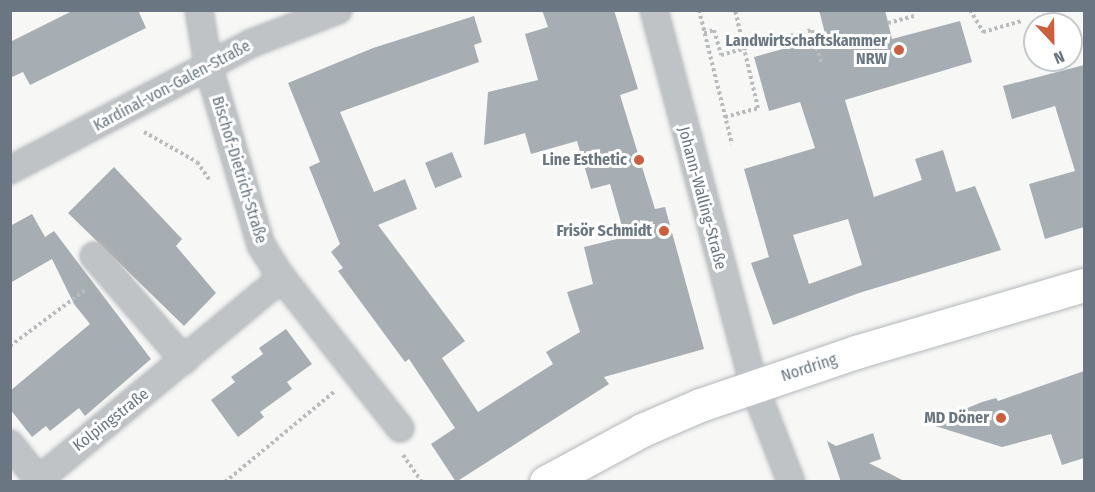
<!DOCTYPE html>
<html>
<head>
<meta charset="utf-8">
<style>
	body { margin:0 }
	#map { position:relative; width:1095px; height:492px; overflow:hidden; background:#f7f7f5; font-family:"Fira Sans Condensed",sans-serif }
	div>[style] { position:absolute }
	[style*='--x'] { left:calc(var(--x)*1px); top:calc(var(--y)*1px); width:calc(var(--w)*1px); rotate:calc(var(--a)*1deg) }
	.building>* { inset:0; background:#a7aeb3; transform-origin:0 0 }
	.path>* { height:4px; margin-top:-2px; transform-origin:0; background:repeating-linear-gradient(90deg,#b9bcbe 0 3px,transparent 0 6px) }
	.roads { filter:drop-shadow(0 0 2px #b4b8bc) drop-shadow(0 0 2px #b4b8bc) }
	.street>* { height:26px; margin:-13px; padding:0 13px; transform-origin:13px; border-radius:13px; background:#bfc3c6 }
	.secondary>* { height:33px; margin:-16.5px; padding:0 16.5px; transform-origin:16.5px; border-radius:16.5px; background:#fff }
	.dots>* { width:16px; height:16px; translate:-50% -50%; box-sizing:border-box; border:3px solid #fff; border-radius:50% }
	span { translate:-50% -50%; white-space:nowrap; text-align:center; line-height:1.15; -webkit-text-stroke:6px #fff; paint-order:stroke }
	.poi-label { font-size:16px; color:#6a7782; font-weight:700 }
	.right { translate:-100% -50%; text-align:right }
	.street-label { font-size:16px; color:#6a7782 }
	.frame { position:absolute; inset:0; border:12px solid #6a7782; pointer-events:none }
	.north { position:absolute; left:1023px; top:12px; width:60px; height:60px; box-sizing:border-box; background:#fff; border:2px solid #c3c9cd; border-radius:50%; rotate:158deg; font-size:16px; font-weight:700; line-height:24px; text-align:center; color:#6a7782 }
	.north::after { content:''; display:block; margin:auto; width:21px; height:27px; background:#ce5f3d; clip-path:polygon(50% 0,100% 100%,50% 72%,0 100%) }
</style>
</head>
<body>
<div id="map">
	<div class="building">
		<i style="clip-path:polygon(74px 10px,138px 10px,146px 28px,30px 85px,23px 72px,10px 78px,10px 42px)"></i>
		<i style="clip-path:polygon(542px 10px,614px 10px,638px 89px,620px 95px,655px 209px,665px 207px,704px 349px,604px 377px,609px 384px,456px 482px,431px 444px,455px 428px,409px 359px,405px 362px,338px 271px,343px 268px,331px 252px,340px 244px,309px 167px,320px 162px,288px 83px,373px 48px,474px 16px,482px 42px,474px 45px,479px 62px,340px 112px,374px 192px,405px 179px,417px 209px,378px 225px,465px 341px,442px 358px,478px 412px,553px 364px,546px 352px,580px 332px,567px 292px,593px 284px,584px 247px,625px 237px,610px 184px,591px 189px,577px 141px,531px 154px,525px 133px,484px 145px,488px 92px,538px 80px,525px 34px,548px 27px)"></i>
		<i style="clip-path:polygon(evenodd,819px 10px,885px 10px,892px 39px,960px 21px,972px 62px,845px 100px,874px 197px,922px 180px,915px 159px,943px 150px,956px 192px,975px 186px,1001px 250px,859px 293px,773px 325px,751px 263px,769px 257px,744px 169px,815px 148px,800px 102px,769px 111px,754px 57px,826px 37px,819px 10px,848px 219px,862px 265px,809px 284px,793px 235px,848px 219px)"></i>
		<i style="clip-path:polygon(1084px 65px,1084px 227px,1045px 239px,1029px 184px,1075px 171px,1055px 106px,1012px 119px,1003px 86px)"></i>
		<i style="left:452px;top:152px;width:27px;height:29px;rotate:68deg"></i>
		<i style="clip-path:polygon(114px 167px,182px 239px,176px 246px,216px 293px,184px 326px,68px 213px)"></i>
		<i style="clip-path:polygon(32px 214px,45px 237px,54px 231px,151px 359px,85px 416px,79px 408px,50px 431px,46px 426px,32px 437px,10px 409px,10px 391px,90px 324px,74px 304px,52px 259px,10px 283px,10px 226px)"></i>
		<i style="clip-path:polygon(286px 329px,312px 364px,287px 382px,292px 389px,260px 412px,264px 417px,238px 437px,211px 400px,235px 382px,231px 377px,263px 354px,259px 348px)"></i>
		<i style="clip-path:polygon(1084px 371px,1084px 458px,1062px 465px,1051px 434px,1002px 447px,929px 424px,982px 402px,996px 398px,998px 401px)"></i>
		<i style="clip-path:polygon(873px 433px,881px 459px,869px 463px,906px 482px,841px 482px,827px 441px,836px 446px)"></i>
	</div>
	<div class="path">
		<i style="--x:699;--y:10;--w:138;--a:76.2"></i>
		<i style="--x:970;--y:10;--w:26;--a:59"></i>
		<i style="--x:983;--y:32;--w:40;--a:-16"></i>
		<i style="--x:888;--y:23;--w:27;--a:-15"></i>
		<i style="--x:704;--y:33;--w:10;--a:-17"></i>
		<i style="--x:714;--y:30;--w:26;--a:74"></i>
		<i style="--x:721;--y:55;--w:94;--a:-15.4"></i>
		<i style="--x:812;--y:30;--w:35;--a:74"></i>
		<i style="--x:725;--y:117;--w:34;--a:-15"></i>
		<i style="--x:758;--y:108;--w:101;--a:-103.2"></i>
		<i style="--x:144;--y:132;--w:61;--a:29.5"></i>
		<i style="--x:197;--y:162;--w:24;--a:55"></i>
		<i style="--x:10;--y:346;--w:94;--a:-36.7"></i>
		<i style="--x:403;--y:455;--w:33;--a:55"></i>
		<i style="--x:225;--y:482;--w:143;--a:-39.6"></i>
	</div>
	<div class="roads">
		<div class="street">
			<i style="--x:199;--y:10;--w:56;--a:80.7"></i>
			<i style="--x:208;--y:65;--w:188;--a:73.6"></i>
			<i style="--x:261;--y:245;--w:39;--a:58"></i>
			<i style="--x:282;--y:278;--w:191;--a:51.8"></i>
			<i style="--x:654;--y:10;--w:389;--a:75.1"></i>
			<i style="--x:754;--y:386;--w:103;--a:68.9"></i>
			<i style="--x:10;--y:170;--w:273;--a:-27.7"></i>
			<i style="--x:252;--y:43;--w:92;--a:-21"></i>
			<i style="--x:94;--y:256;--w:138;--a:49.1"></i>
			<i style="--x:10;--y:444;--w:43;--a:51.5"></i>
			<i style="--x:36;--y:482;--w:320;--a:-39.7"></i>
		</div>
		<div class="secondary">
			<i style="--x:546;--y:482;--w:109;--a:-28.4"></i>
			<i style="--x:642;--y:430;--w:63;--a:-23.3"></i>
			<i style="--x:700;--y:405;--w:165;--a:-18.8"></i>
			<i style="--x:856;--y:352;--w:238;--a:-16.4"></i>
		</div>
	</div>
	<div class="dots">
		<i style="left:899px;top:50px;background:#ce5f3d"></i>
		<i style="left:639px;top:160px;background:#ce5f3d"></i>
		<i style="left:664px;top:231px;background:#ce5f3d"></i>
		<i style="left:1001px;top:418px;background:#ce5f3d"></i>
	</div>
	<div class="poi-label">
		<span class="right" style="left:887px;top:50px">Landwirtschaftskammer<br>NRW</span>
		<span class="right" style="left:627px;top:160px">Line Esthetic</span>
		<span class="right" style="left:652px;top:231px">Frisör Schmidt</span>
		<span class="right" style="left:989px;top:418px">MD Döner</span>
	</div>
	<div class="street-label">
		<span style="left:172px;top:86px;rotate:-28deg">Kardinal-von-Galen-Straße</span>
		<span style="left:239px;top:170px;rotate:73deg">Bischof-Dietrich-Straße</span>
		<span style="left:702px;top:198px;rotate:75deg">Johann-Walling-Straße</span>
		<span style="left:809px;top:368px;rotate:-18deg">Nordring</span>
		<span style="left:111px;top:420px;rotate:-38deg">Kolpingstraße</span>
	</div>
	<div class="frame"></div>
	<div class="north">N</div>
</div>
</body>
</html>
